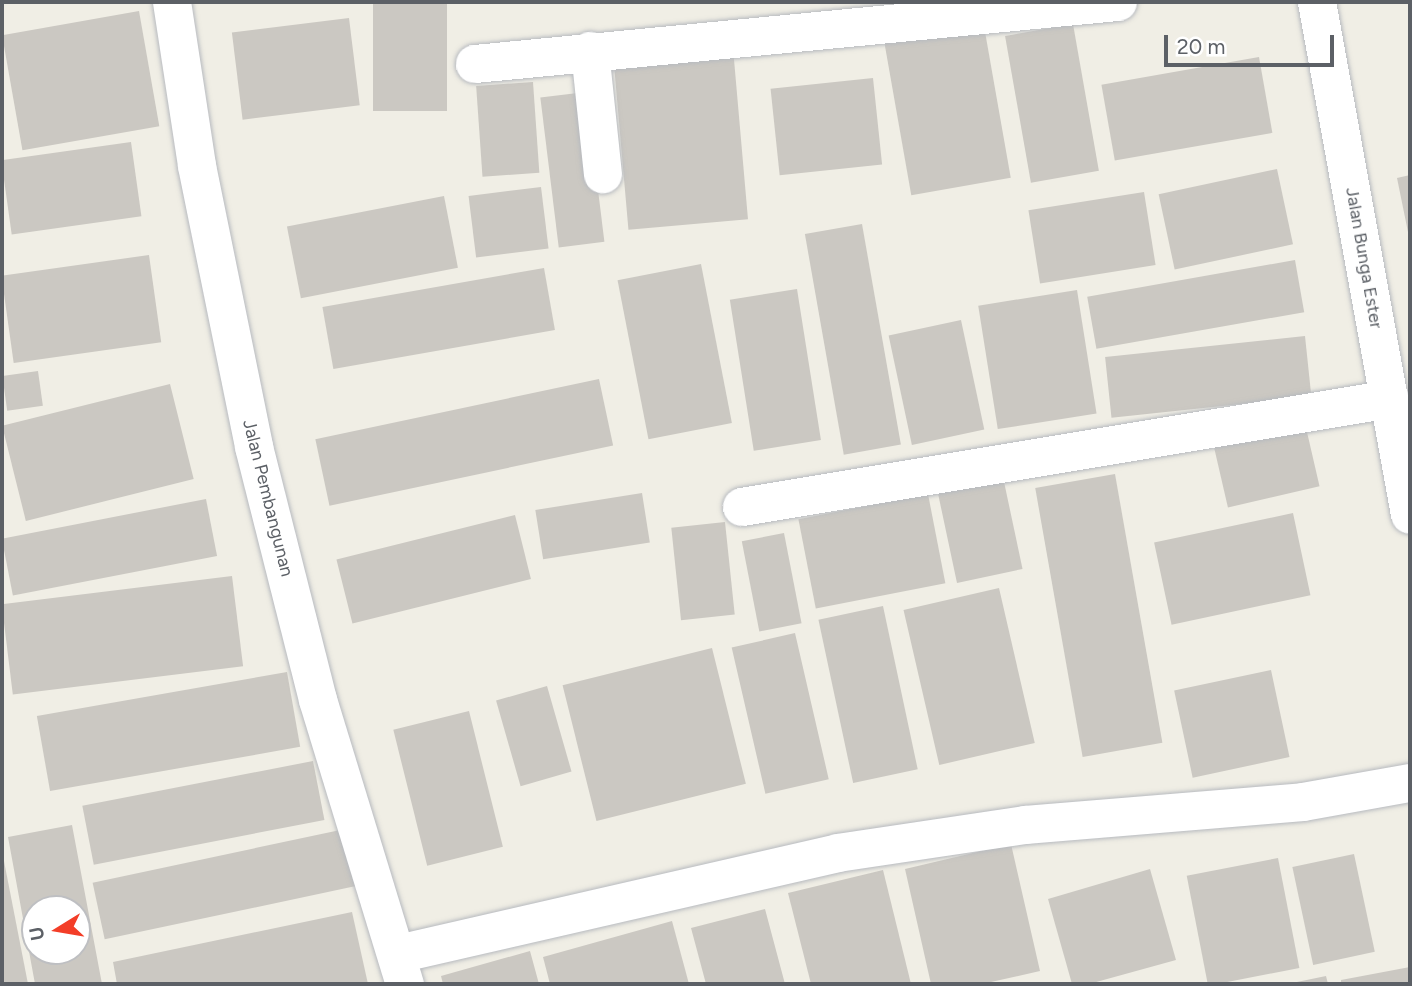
<!DOCTYPE html>
<html>
<head>
<meta charset="utf-8">
<style>
	body { margin:0 }
	#map { position:relative; width:1412px; height:986px; overflow:hidden; background:#f0eee5; font-family:Figtree,sans-serif }
	div>[style] { position:absolute }
	[style*='--x'] { left:calc(var(--x)*1px); top:calc(var(--y)*1px); width:calc(var(--w)*1px); rotate:calc(var(--a)*1deg) }
	.building>* { inset:0; background:#cbc8c2; transform-origin:0 0 }
	.roads { filter:drop-shadow(0 0 2px #b7babf) drop-shadow(0 0 2px #b7babf) }
	.minor>* { height:38px; margin:-19px; padding:0 19px; transform-origin:19px; border-radius:19px; background:#fff }
	span { translate:-50% -50%; white-space:nowrap; text-align:center; line-height:1.15; -webkit-text-stroke:5px #fff; paint-order:stroke }
	.street-label { font-size:18px; color:#5c6066 }
	.frame { position:absolute; inset:0; border:4px solid #5c6066; pointer-events:none }
	.north { position:absolute; left:21px; top:895px; width:70px; height:70px; box-sizing:border-box; background:#fff; border:2px solid #bebfc2; border-radius:50%; rotate:259deg; font-size:19px; font-weight:700; line-height:28px; text-align:center; color:#5c6066 }
	.north::after { content:''; display:block; margin:auto; width:24px; height:32px; background:#f33e28; clip-path:polygon(50% 0,100% 100%,50% 72%,0 100%) }
	.scale { position:absolute; left:1164px; top:35px; width:170px; height:32px; box-sizing:border-box; border:4px solid #5c6066; border-top:0; padding-left:9px; font-size:21px; line-height:24px; white-space:nowrap; color:#5c6066; -webkit-text-stroke:5px #fff; paint-order:stroke }
</style>
</head>
<body>
<div id="map">
	<div class="building">
		<i style="left:373px;top:2px;width:74px;height:109px"></i>
		<i style="left:139px;top:11px;width:117px;height:139px;rotate:80deg"></i>
		<i style="left:349px;top:18px;width:88px;height:118px;rotate:83deg"></i>
		<i style="left:1073px;top:24px;width:149px;height:69px;rotate:80deg"></i>
		<i style="left:984px;top:26px;width:154px;height:101px;rotate:80deg"></i>
		<i style="left:733px;top:48px;width:172px;height:120px;rotate:85deg"></i>
		<i style="left:1259px;top:57px;width:77px;height:160px;rotate:80deg"></i>
		<i style="left:873px;top:78px;width:87px;height:103px;rotate:84deg"></i>
		<i style="left:533px;top:82px;width:91px;height:57px;rotate:86deg"></i>
		<i style="left:586px;top:92px;width:151px;height:46px;rotate:83deg"></i>
		<i style="left:131px;top:142px;width:75px;height:131px;rotate:82deg"></i>
		<i style="left:1277px;top:169px;width:77px;height:121px;rotate:78deg"></i>
		<i style="clip-path:polygon(1410px 175px,1410px 237px,1409px 237px,1397px 178px)"></i>
		<i style="left:541px;top:187px;width:62px;height:73px;rotate:83deg"></i>
		<i style="left:1144px;top:192px;width:74px;height:117px;rotate:81deg"></i>
		<i style="left:444px;top:196px;width:73px;height:160px;rotate:79deg"></i>
		<i style="left:862px;top:224px;width:224px;height:58px;rotate:80deg"></i>
		<i style="left:149px;top:255px;width:88px;height:149px;rotate:82deg"></i>
		<i style="left:1295px;top:260px;width:53px;height:211px;rotate:80deg"></i>
		<i style="left:701px;top:264px;width:162px;height:85px;rotate:79deg"></i>
		<i style="left:544px;top:268px;width:63px;height:225px;rotate:80deg"></i>
		<i style="left:797px;top:289px;width:153px;height:68px;rotate:81deg"></i>
		<i style="left:1077px;top:290px;width:125px;height:100px;rotate:81deg"></i>
		<i style="left:961px;top:320px;width:112px;height:74px;rotate:78deg"></i>
		<i style="left:1305px;top:336px;width:61px;height:201px;rotate:84deg"></i>
		<i style="left:38px;top:371px;width:35px;height:36px;rotate:82deg"></i>
		<i style="left:599px;top:379px;width:68px;height:290px;rotate:78deg"></i>
		<i style="left:170px;top:384px;width:98px;height:173px;rotate:76deg"></i>
		<i style="left:1304px;top:419px;width:69px;height:94px;rotate:77deg"></i>
		<i style="left:1115px;top:474px;width:273px;height:81px;rotate:80deg"></i>
		<i style="left:1003px;top:477px;width:94px;height:67px;rotate:78deg"></i>
		<i style="left:642px;top:493px;width:50px;height:108px;rotate:81deg"></i>
		<i style="left:928px;top:494px;width:91px;height:132px;rotate:79deg"></i>
		<i style="left:206px;top:499px;width:58px;height:208px;rotate:79deg"></i>
		<i style="left:1293px;top:513px;width:84px;height:142px;rotate:78deg"></i>
		<i style="left:515px;top:515px;width:66px;height:184px;rotate:76deg"></i>
		<i style="left:725px;top:522px;width:93px;height:54px;rotate:84deg"></i>
		<i style="left:784px;top:533px;width:92px;height:43px;rotate:79deg"></i>
		<i style="left:232px;top:576px;width:91px;height:232px;rotate:83deg"></i>
		<i style="left:999px;top:588px;width:159px;height:98px;rotate:77deg"></i>
		<i style="left:883px;top:606px;width:167px;height:66px;rotate:78deg"></i>
		<i style="left:795px;top:633px;width:150px;height:65px;rotate:77deg"></i>
		<i style="left:712px;top:648px;width:140px;height:154px;rotate:76deg"></i>
		<i style="left:1271px;top:670px;width:89px;height:99px;rotate:78deg"></i>
		<i style="left:287px;top:672px;width:76px;height:254px;rotate:80deg"></i>
		<i style="left:547px;top:686px;width:89px;height:53px;rotate:74deg"></i>
		<i style="left:469px;top:711px;width:140px;height:78px;rotate:76deg"></i>
		<i style="left:313px;top:761px;width:60px;height:235px;rotate:79deg"></i>
		<i style="clip-path:polygon(evenodd,72px 825px,102px 984px,35px 984px,8px 837px,72px 825px,35px 909px,77px 909px,77px 951px,35px 951px,35px 909px)"></i>
		<i style="left:345px;top:829px;width:58px;height:258px;rotate:78deg"></i>
		<i style="clip-path:polygon(1011px 844px,1040px 971px,982px 984px,931px 984px,905px 869px)"></i>
		<i style="left:1354px;top:854px;width:100px;height:63px;rotate:78deg"></i>
		<i style="clip-path:polygon(2px 856px,3px 856px,28px 984px,2px 984px)"></i>
		<i style="left:1278px;top:858px;width:112px;height:93px;rotate:79deg"></i>
		<i style="clip-path:polygon(1150px 869px,1176px 960px,1089px 984px,1072px 984px,1048px 899px)"></i>
		<i style="clip-path:polygon(883px 870px,911px 984px,811px 984px,788px 893px)"></i>
		<i style="clip-path:polygon(765px 909px,785px 984px,706px 984px,691px 928px)"></i>
		<i style="clip-path:polygon(352px 912px,368px 984px,117px 984px,113px 962px)"></i>
		<i style="clip-path:polygon(672px 921px,689px 984px,550px 984px,543px 957px)"></i>
		<i style="clip-path:polygon(530px 951px,539px 984px,443px 984px,441px 976px)"></i>
		<i style="clip-path:polygon(1410px 967px,1410px 984px,1341px 984px,1341px 980px)"></i>
		<i style="clip-path:polygon(1326px 976px,1328px 984px,1292px 984px,1292px 983px)"></i>
	</div>
	<div class="roads">
		<div class="minor">
			<i style="--x:172;--y:2;--w:166;--a:81.3"></i>
			<i style="--x:197;--y:166;--w:287;--a:78.5"></i>
			<i style="--x:254;--y:447;--w:261;--a:75.8"></i>
			<i style="--x:318;--y:700;--w:297;--a:73"></i>
			<i style="--x:1317;--y:2;--w:521;--a:79.72"></i>
			<i style="--x:590;--y:51;--w:124;--a:84"></i>
			<i style="--x:475;--y:64;--w:646;--a:-5.51"></i>
			<i style="--x:742;--y:507;--w:657;--a:-9.46"></i>
			<i style="--x:398;--y:954;--w:451;--a:-12.9"></i>
			<i style="--x:838;--y:853;--w:189;--a:-8.5"></i>
			<i style="--x:1025;--y:825;--w:279;--a:-4.7"></i>
			<i style="--x:1303;--y:802;--w:109;--a:-10.1"></i>
		</div>
	</div>
	<div class="street-label">
		<span style="left:1364px;top:258px;rotate:80deg">Jalan Bunga Ester</span>
		<span style="left:268px;top:498px;rotate:76deg">Jalan Pembangunan</span>
	</div>
	<div class="frame"></div>
	<div class="north">U</div>
	<div class="scale">20 m</div>
</div>
</body>
</html>
